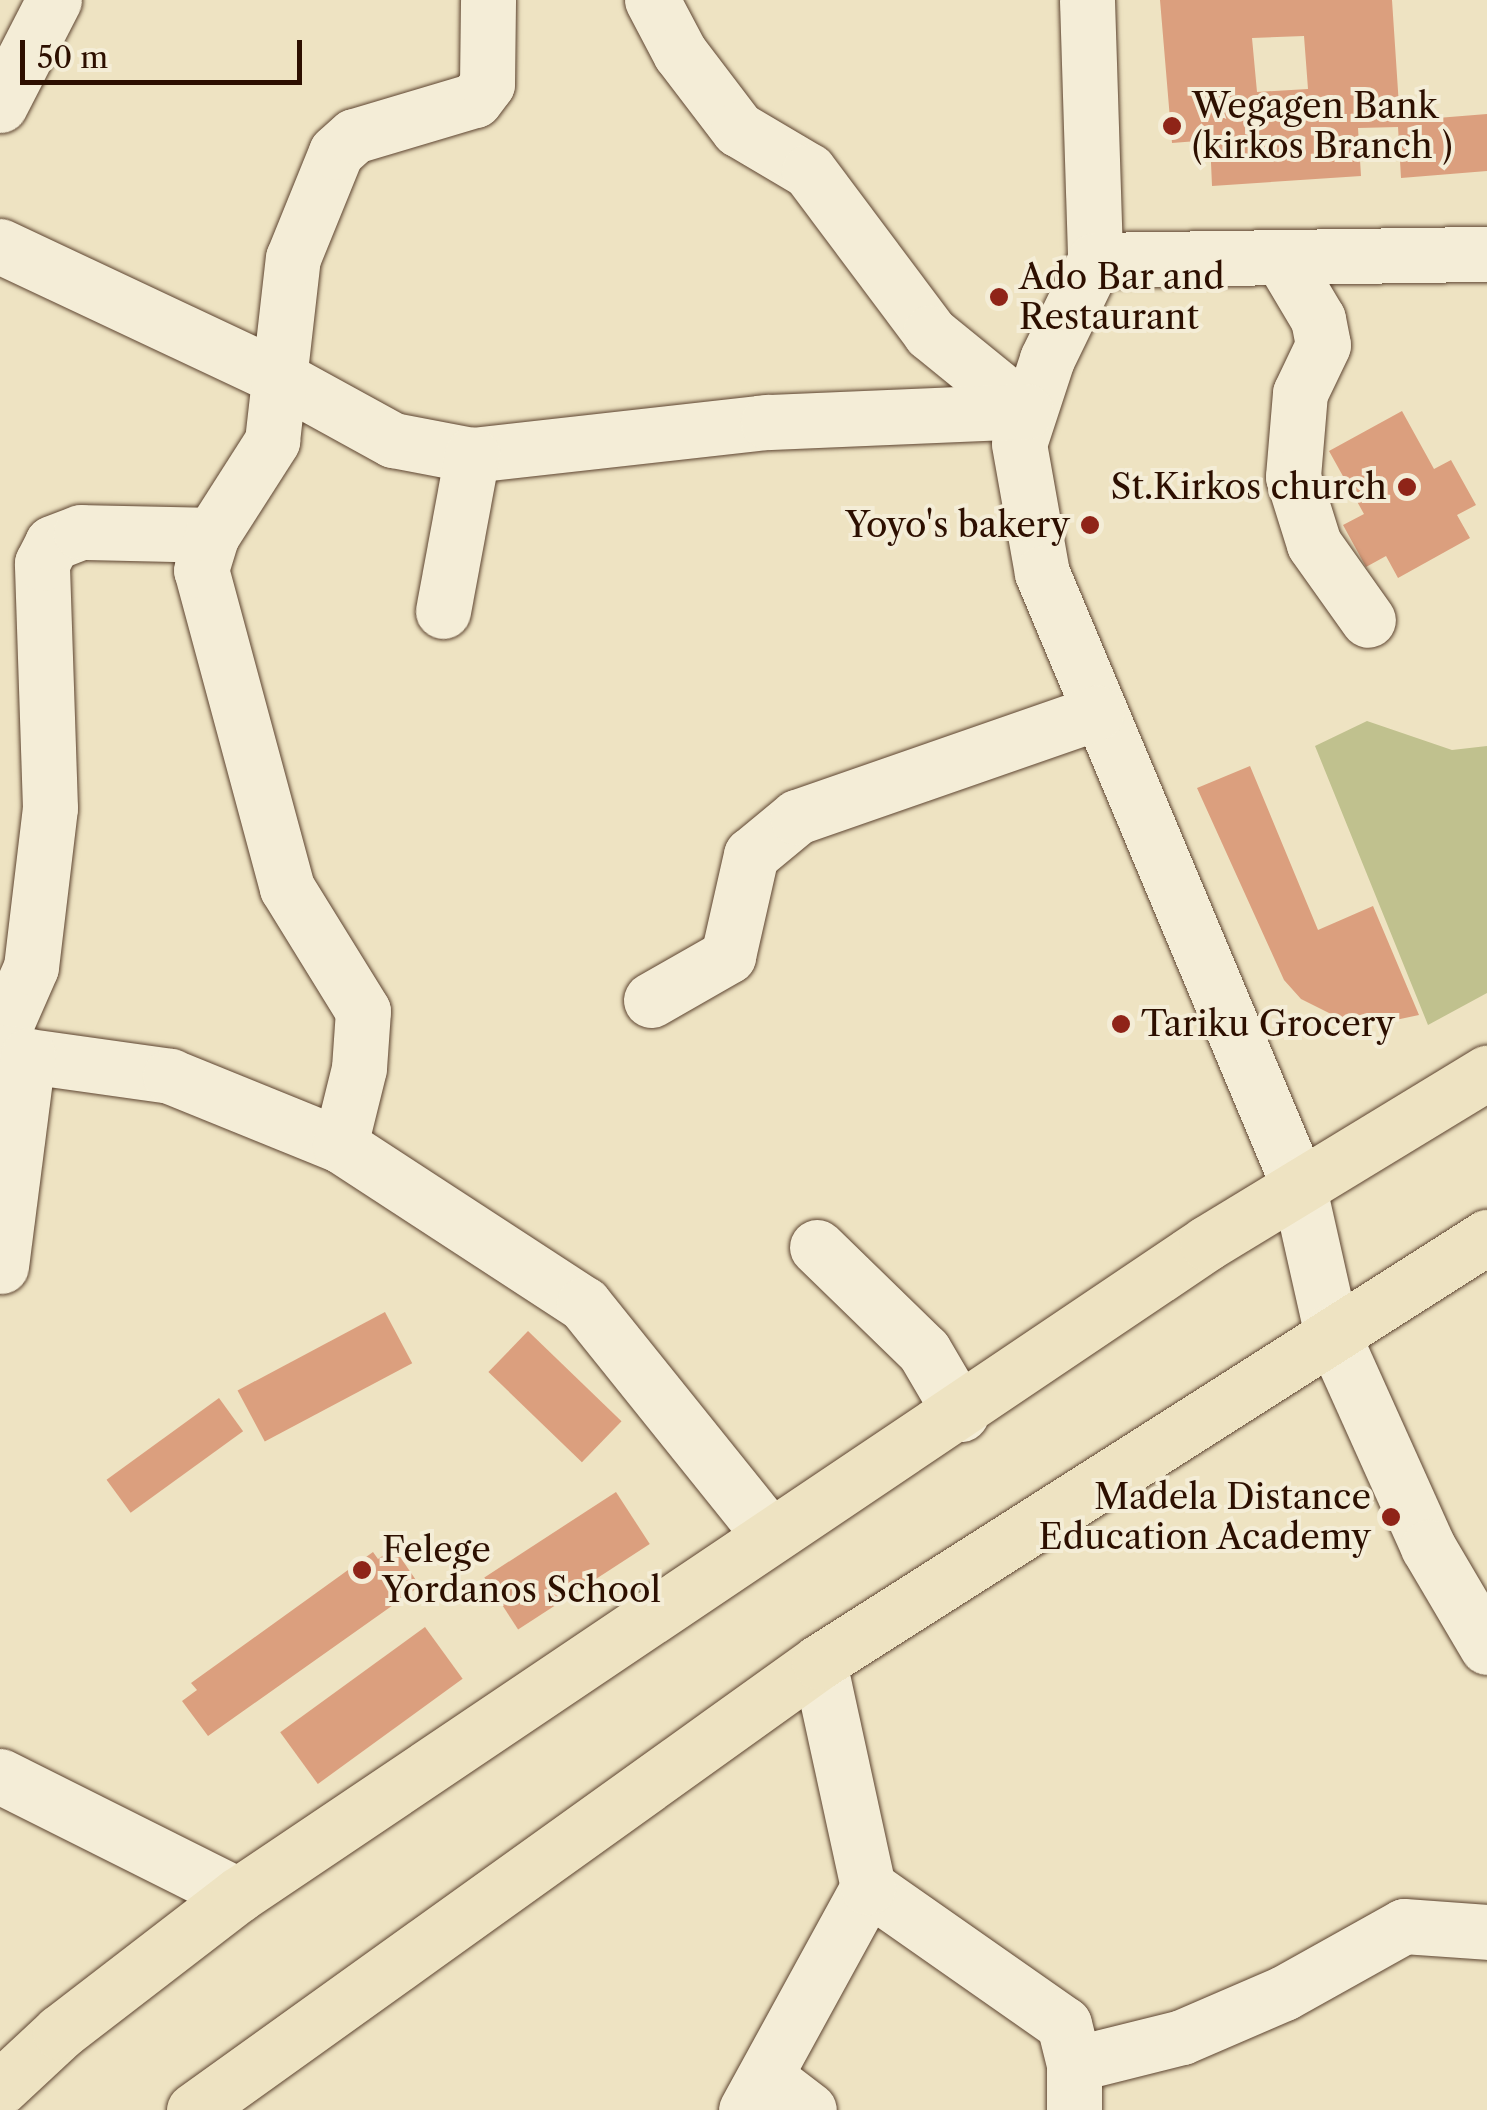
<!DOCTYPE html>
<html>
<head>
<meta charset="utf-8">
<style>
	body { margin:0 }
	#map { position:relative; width:1487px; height:2110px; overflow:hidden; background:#eee3c2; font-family:"Libre Caslon Text",serif }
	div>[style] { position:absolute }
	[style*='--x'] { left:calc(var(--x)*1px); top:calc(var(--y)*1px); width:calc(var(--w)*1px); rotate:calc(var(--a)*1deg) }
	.green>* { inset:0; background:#c0c18e }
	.building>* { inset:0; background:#db9f7e; transform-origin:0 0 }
	.roads { filter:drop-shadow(0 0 2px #5d4430) drop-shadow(0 0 2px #5d4430) }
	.minor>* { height:55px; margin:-27.5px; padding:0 27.5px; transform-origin:27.5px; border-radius:27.5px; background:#f4edd7 }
	.major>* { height:55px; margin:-27.5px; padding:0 27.5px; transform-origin:27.5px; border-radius:27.5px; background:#eee3c2 }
	.dots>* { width:28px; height:28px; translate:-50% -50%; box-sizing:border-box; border:5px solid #f4edd7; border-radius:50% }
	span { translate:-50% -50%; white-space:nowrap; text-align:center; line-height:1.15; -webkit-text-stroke:8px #f4edd7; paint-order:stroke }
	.poi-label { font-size:35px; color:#2d0f00 }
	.left { translate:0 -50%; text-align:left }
	.right { translate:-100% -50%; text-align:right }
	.scale { position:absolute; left:20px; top:40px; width:282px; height:45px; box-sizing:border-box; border:5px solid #2d0f00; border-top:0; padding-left:12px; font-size:30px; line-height:35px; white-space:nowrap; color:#2d0f00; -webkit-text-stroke:8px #f4edd7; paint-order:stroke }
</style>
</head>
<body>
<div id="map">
	<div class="green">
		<i style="clip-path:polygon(1367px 721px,1452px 750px,1487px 746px,1487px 993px,1428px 1025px,1315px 746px)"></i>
	</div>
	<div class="building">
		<i style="clip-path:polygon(evenodd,1160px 0,1392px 0,1400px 121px,1487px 114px,1487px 171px,1401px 178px,1398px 127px,1358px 128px,1361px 176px,1212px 186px,1210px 140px,1172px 143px,1160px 0,1304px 36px,1308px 89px,1257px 92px,1252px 38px,1304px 36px)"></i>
		<i style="clip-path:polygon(1402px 411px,1434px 469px,1451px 460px,1476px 505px,1457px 515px,1470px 538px,1398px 578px,1386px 556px,1366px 567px,1343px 525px,1364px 514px,1329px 451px)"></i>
		<i style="clip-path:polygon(1250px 766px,1318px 930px,1373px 906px,1419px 1015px,1372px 1025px,1337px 1017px,1301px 999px,1284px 980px,1197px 788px)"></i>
		<i style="left:385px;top:1312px;width:58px;height:167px;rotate:62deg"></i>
		<i style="left:528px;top:1331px;width:130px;height:57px;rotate:44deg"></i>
		<i style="left:219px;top:1398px;width:41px;height:139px;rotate:54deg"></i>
		<i style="left:616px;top:1492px;width:62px;height:157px;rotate:57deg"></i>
		<i style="clip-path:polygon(394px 1548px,420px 1586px,208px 1736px,182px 1701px,197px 1690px,191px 1683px,373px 1552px,378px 1559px)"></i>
		<i style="left:425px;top:1627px;width:64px;height:179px;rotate:54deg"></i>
	</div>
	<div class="roads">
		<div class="minor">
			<i style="--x:652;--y:0;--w:60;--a:62.2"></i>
			<i style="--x:680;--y:53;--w:96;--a:52.7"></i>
			<i style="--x:738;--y:129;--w:82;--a:30.6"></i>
			<i style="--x:809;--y:171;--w:202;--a:53.2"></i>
			<i style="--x:930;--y:333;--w:124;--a:39.1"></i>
			<i style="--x:1087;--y:0;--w:260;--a:88.2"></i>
			<i style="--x:1095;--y:260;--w:110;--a:115.9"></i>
			<i style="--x:1047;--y:359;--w:89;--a:108.2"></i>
			<i style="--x:1019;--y:444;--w:131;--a:79.9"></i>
			<i style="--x:1042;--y:573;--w:662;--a:67.27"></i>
			<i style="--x:1298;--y:1184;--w:151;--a:77.3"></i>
			<i style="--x:1331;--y:1331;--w:237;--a:65.8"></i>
			<i style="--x:1428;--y:1547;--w:116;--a:59.5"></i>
			<i style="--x:0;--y:105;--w:118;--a:-62.8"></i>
			<i style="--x:0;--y:246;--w:310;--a:25.2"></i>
			<i style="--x:280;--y:378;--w:129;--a:28.8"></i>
			<i style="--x:393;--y:440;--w:80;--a:10.8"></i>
			<i style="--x:472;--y:455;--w:298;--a:-6.4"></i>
			<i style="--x:768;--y:422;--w:258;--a:-2.4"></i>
			<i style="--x:1281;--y:257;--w:72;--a:59.2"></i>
			<i style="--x:1318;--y:319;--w:26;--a:79"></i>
			<i style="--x:1323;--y:345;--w:53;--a:115.6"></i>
			<i style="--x:1300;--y:393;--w:84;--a:94.8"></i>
			<i style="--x:1293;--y:477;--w:70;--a:72.6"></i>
			<i style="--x:1314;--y:544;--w:93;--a:54.6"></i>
			<i style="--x:1095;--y:260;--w:392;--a:-0.9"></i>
			<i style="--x:443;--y:611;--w:159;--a:-79.5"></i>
			<i style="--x:651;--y:1000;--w:89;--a:-29.7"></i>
			<i style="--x:728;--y:956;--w:104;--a:-77.2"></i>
			<i style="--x:751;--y:855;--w:60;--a:-39.6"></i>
			<i style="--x:797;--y:817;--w:317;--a:-19.2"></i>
			<i style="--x:0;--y:1038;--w:77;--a:-66.4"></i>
			<i style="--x:31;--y:967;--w:160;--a:-83.2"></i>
			<i style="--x:50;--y:808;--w:245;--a:-91.9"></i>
			<i style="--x:42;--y:563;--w:22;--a:-63"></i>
			<i style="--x:52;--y:543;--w:31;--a:-21"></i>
			<i style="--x:81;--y:532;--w:131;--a:1.3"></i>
			<i style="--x:0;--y:1052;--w:172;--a:8"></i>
			<i style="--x:170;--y:1076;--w:183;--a:22.1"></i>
			<i style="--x:340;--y:1145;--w:291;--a:33.1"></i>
			<i style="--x:584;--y:1304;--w:297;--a:51.2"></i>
			<i style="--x:340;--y:1145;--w:79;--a:-76.1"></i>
			<i style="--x:359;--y:1068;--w:57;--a:-86"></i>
			<i style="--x:363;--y:1011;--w:145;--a:-121.7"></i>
			<i style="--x:287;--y:888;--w:329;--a:-105.1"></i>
			<i style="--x:201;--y:570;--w:37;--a:-73"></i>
			<i style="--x:212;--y:535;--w:112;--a:-57.4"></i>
			<i style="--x:272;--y:441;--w:184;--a:-83.5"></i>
			<i style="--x:293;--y:258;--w:114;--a:-67.9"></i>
			<i style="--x:336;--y:152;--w:24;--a:-42"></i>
			<i style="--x:354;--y:136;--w:126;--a:-16.6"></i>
			<i style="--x:475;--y:100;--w:20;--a:-53"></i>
			<i style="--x:487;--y:84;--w:84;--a:-89.3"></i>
			<i style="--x:817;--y:1247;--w:149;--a:44.2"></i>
			<i style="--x:924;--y:1351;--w:73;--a:59.6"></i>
			<i style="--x:1;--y:1266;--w:212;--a:-82.7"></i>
			<i style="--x:0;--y:1776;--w:266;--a:26.6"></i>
			<i style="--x:868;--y:1887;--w:239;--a:35"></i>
			<i style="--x:1064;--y:2024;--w:41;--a:76"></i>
			<i style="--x:1074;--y:2064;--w:46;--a:90"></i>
			<i style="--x:1074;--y:2064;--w:111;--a:-14"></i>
			<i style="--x:1182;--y:2037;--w:111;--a:-23.3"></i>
			<i style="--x:1284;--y:1993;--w:137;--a:-29.2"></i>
			<i style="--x:1404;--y:1926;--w:83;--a:4.1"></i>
			<i style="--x:766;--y:2077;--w:54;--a:37.5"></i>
			<i style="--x:746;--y:2110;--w:254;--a:-61.3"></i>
			<i style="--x:868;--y:1887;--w:230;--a:-102.3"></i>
		</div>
		<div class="major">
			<i style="--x:0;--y:2088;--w:82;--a:-43"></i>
			<i style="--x:60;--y:2032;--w:225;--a:-37.6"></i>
			<i style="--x:238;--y:1895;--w:1168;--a:-33.93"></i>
			<i style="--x:1207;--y:1243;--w:328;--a:-31.3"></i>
			<i style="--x:194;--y:2110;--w:769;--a:-35.63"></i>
			<i style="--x:819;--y:1662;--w:792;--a:-32.47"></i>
		</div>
	</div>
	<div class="dots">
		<i style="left:1172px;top:126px;background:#8f2418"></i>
		<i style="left:999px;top:297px;background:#8f2418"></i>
		<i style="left:1407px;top:487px;background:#8f2418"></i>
		<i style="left:1090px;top:525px;background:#8f2418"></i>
		<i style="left:1121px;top:1024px;background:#8f2418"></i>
		<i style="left:1391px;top:1517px;background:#8f2418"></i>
		<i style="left:362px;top:1570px;background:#8f2418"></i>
	</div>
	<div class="poi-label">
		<span class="left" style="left:1192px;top:126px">Wegagen Bank<br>(kirkos Branch )</span>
		<span class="left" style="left:1019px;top:297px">Ado Bar and<br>Restaurant</span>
		<span class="right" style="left:1387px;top:487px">St.Kirkos church</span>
		<span class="right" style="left:1070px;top:525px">Yoyo's bakery</span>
		<span class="left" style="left:1141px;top:1024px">Tariku Grocery</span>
		<span class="right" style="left:1371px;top:1517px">Madela Distance<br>Education Academy</span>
		<span class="left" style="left:382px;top:1570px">Felege<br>Yordanos School</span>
	</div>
	<div class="scale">50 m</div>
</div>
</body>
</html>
